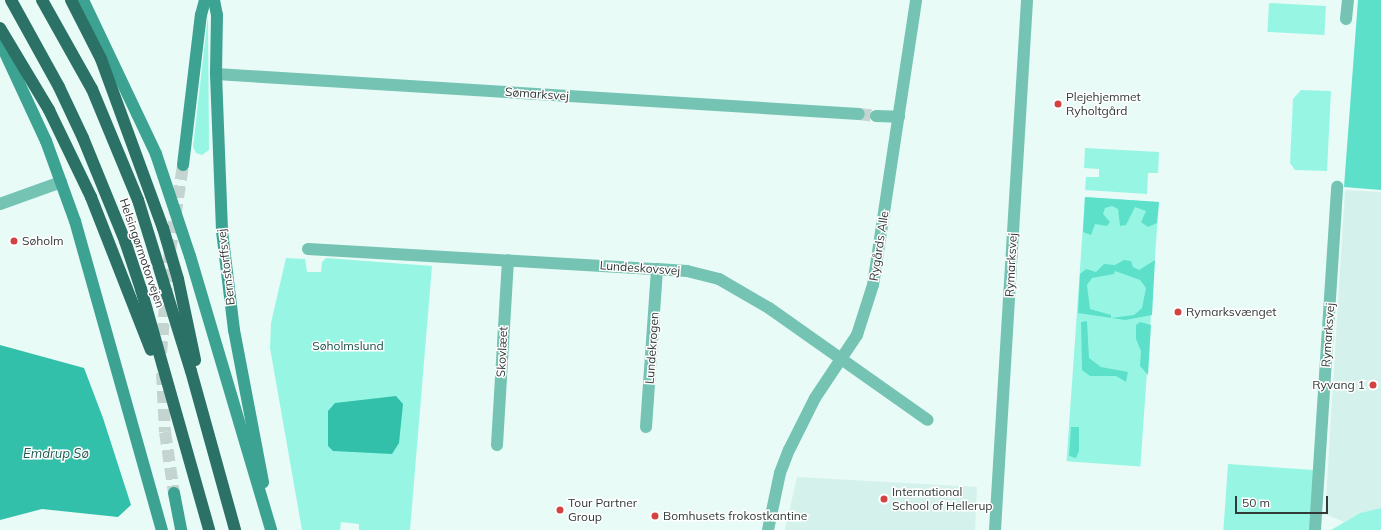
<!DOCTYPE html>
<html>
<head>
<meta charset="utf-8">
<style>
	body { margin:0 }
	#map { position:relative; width:1381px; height:530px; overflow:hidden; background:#e8fbf7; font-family:Mulish,sans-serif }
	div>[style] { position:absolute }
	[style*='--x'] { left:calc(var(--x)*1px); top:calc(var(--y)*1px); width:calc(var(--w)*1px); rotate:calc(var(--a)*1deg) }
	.built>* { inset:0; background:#d5f1eb }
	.green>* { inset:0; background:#97f6e3; transform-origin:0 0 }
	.forest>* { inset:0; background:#5de0ca }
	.water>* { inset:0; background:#33c0aa }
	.street-tunnel>* { height:12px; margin-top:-6px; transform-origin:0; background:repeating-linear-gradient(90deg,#c4d4d1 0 12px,transparent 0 18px) }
	.secondary-tunnel>* { height:12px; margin-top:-6px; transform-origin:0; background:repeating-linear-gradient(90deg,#c4d4d1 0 12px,transparent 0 18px) }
	.street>* { height:12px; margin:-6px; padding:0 6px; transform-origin:6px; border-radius:6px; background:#74c3b3 }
	.secondary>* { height:12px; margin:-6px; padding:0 6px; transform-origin:6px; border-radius:6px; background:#3ca392 }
	.highway>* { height:12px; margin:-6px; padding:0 6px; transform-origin:6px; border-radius:6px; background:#2c7165 }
	.dots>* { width:11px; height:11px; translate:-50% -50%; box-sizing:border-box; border:2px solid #fff; border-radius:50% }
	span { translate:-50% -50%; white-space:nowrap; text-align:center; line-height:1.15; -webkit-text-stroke:3px #fff; paint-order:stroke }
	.street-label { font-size:12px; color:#323a38 }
	.poi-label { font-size:12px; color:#323a38 }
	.left { translate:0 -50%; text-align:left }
	.right { translate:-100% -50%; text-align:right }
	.park-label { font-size:12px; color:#195148 }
	.water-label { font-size:13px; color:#235a50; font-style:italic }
	.scale { position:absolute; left:1235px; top:496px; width:93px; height:18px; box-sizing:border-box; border:2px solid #323a38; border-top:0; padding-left:5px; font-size:12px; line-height:14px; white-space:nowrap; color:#323a38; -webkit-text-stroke:3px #fff; paint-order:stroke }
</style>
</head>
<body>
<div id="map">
	<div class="built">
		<i style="clip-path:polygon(1345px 190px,1381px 192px,1381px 508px,1360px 513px,1344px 522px,1325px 514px)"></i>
		<i style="clip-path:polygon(797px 477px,977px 487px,975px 530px,785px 530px)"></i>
	</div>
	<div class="green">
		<i style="left:1269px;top:3px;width:57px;height:29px;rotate:3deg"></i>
		<i style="clip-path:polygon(208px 15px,209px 150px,202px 155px,196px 153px,193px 147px)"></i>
		<i style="clip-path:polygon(1301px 90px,1331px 91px,1327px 171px,1295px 170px,1290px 163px,1293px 99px)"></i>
		<i style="clip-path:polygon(1085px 148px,1159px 152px,1158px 173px,1148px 173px,1147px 194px,1085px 190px,1086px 177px,1099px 177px,1099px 169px,1084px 168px)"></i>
		<i style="left:1085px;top:197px;width:74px;height:265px;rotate:4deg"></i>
		<i style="clip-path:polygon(286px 258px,305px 259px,307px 272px,321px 272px,322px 262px,326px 258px,432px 266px,410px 530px,359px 530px,359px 524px,341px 522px,340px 530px,302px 530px,270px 348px,271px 323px)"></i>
		<i style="left:1228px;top:464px;width:86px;height:66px;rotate:4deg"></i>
		<i style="clip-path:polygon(1381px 508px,1381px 530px,1331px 530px,1360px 513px)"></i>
	</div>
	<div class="forest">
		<i style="clip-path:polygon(1358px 0,1381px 0,1381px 190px,1344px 187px)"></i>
		<i style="clip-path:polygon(1085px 197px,1159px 202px,1157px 223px,1148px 227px,1141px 222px,1146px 211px,1135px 207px,1126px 225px,1120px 226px,1118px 209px,1112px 206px,1105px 208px,1103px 214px,1110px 222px,1107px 226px,1095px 224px,1091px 235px,1083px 232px)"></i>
		<i style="clip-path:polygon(evenodd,1124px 260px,1131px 261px,1133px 267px,1139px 270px,1155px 260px,1152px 315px,1125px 320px,1078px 313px,1080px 274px,1086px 269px,1096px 272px,1104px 264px,1115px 265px,1124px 260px,1115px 271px,1140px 280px,1146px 288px,1142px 308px,1134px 315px,1111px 318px,1111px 315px,1090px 309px,1087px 285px,1092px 278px,1114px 274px,1115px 271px)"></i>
		<i style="clip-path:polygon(1087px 321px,1089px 358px,1101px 367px,1128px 372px,1126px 382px,1116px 376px,1090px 376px,1082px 370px,1081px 322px)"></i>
		<i style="clip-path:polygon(1140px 322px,1151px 325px,1148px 375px,1140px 366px,1141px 351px,1136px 339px,1136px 325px)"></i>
		<i style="clip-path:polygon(1071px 427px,1079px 427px,1079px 451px,1076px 458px,1069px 456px)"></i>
	</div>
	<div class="water">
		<i style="clip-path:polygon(0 345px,84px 368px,103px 418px,131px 505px,118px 517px,42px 509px,0 520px)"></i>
		<i style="clip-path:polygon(396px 396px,403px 404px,399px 443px,392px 454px,333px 451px,328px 446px,328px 411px,335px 403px)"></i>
	</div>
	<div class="street-tunnel">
		<i style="--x:859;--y:114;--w:17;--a:7"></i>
	</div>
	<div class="secondary-tunnel">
		<i style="--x:161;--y:353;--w:102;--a:-85"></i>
		<i style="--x:170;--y:251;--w:87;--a:-81.4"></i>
		<i style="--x:162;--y:373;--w:59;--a:87.1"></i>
		<i style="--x:165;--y:432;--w:62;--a:81.6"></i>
	</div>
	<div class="street">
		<i style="--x:1346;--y:19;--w:19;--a:-84"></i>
		<i style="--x:216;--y:74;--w:644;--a:3.56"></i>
		<i style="--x:876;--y:116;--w:23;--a:2"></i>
		<i style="--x:0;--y:204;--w:65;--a:-19.8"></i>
		<i style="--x:308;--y:249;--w:350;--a:3.3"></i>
		<i style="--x:657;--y:269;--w:30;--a:4"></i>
		<i style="--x:687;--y:271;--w:33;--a:14"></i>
		<i style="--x:719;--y:279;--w:58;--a:30.1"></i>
		<i style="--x:769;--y:308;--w:194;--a:35.2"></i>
		<i style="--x:646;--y:427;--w:158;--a:-86"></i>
		<i style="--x:497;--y:445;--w:185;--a:-86.6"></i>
		<i style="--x:768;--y:530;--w:58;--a:-78.1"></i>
		<i style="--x:780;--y:473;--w:25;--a:-69"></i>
		<i style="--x:789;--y:450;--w:58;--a:-63.4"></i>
		<i style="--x:815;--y:398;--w:76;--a:-56.3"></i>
		<i style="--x:857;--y:335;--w:52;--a:-72.3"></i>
		<i style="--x:873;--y:285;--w:288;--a:-81.4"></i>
		<i style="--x:995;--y:530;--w:531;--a:-86.54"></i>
		<i style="--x:1315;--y:530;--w:344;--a:-86.3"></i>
	</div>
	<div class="secondary">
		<i style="--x:83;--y:0;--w:170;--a:64.6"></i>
		<i style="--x:156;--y:154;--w:108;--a:71.6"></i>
		<i style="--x:190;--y:256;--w:286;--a:73.5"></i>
		<i style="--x:214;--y:0;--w:15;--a:79"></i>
		<i style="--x:217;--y:15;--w:59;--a:91"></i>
		<i style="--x:216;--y:74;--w:157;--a:87.8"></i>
		<i style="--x:222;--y:231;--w:100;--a:83.1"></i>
		<i style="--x:234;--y:330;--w:155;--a:79.2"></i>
		<i style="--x:0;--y:42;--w:109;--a:65.1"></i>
		<i style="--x:46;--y:141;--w:85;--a:70.1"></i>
		<i style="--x:75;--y:221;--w:321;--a:74.3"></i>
		<i style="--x:183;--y:165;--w:151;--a:-83.2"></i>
		<i style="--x:201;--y:15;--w:16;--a:-75"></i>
		<i style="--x:174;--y:493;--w:38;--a:79"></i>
	</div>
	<div class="highway">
		<i style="--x:11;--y:0;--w:99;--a:61.1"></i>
		<i style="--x:59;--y:87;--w:56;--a:64.8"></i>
		<i style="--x:83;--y:138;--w:111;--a:67.8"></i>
		<i style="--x:125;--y:241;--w:51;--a:71.6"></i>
		<i style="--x:141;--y:289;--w:250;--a:74.2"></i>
		<i style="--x:42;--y:0;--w:102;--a:60.7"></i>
		<i style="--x:92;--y:89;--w:120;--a:67.5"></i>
		<i style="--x:138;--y:200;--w:179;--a:72.8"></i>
		<i style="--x:191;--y:371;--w:165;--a:74.5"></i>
		<i style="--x:71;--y:0;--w:66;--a:63"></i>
		<i style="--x:101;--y:59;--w:180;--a:69.9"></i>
		<i style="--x:163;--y:228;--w:53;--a:73.6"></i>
		<i style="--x:178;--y:279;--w:83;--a:78.1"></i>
		<i style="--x:0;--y:28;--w:96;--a:59.1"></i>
		<i style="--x:49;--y:110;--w:97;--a:64.2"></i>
		<i style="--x:91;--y:197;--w:164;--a:68.6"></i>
	</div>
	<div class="dots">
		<i style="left:1058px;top:104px;background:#d14241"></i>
		<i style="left:14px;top:241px;background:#d14241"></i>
		<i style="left:1178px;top:312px;background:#d14241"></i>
		<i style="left:1373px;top:385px;background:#d14241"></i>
		<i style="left:884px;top:499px;background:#d14241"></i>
		<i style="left:560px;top:510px;background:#d14241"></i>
		<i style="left:655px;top:516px;background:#d14241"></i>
	</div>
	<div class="street-label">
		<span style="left:537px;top:94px;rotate:4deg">Sømarksvej</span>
		<span style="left:879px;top:246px;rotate:-81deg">Rygårds Alle</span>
		<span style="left:142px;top:253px;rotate:71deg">Helsingørmotorvejen</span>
		<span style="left:1011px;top:265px;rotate:-87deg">Rymarksvej</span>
		<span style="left:226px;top:267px;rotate:-97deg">Bernstorffsvej</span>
		<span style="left:640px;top:268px;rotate:4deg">Lundeskovsvej</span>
		<span style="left:1328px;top:335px;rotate:-86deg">Rymarksvej</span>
		<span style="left:652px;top:348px;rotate:-86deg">Lundekrogen</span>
		<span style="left:502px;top:352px;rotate:-87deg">Skovlæet</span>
	</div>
	<div class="poi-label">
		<span class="left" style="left:1066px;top:104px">Plejehjemmet<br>Ryholtgård</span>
		<span class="left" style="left:22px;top:241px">Søholm</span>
		<span class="left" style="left:1186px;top:312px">Rymarksvænget</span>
		<span class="right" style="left:1365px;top:385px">Ryvang 1</span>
		<span class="left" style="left:892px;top:499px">International<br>School of Hellerup</span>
		<span class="left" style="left:568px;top:510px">Tour Partner<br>Group</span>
		<span class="left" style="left:663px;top:516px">Bomhusets frokostkantine</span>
	</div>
	<div class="park-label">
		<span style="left:348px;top:346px">Søholmslund</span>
	</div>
	<div class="water-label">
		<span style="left:56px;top:453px">Emdrup Sø</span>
	</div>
	<div class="scale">50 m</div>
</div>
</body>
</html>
